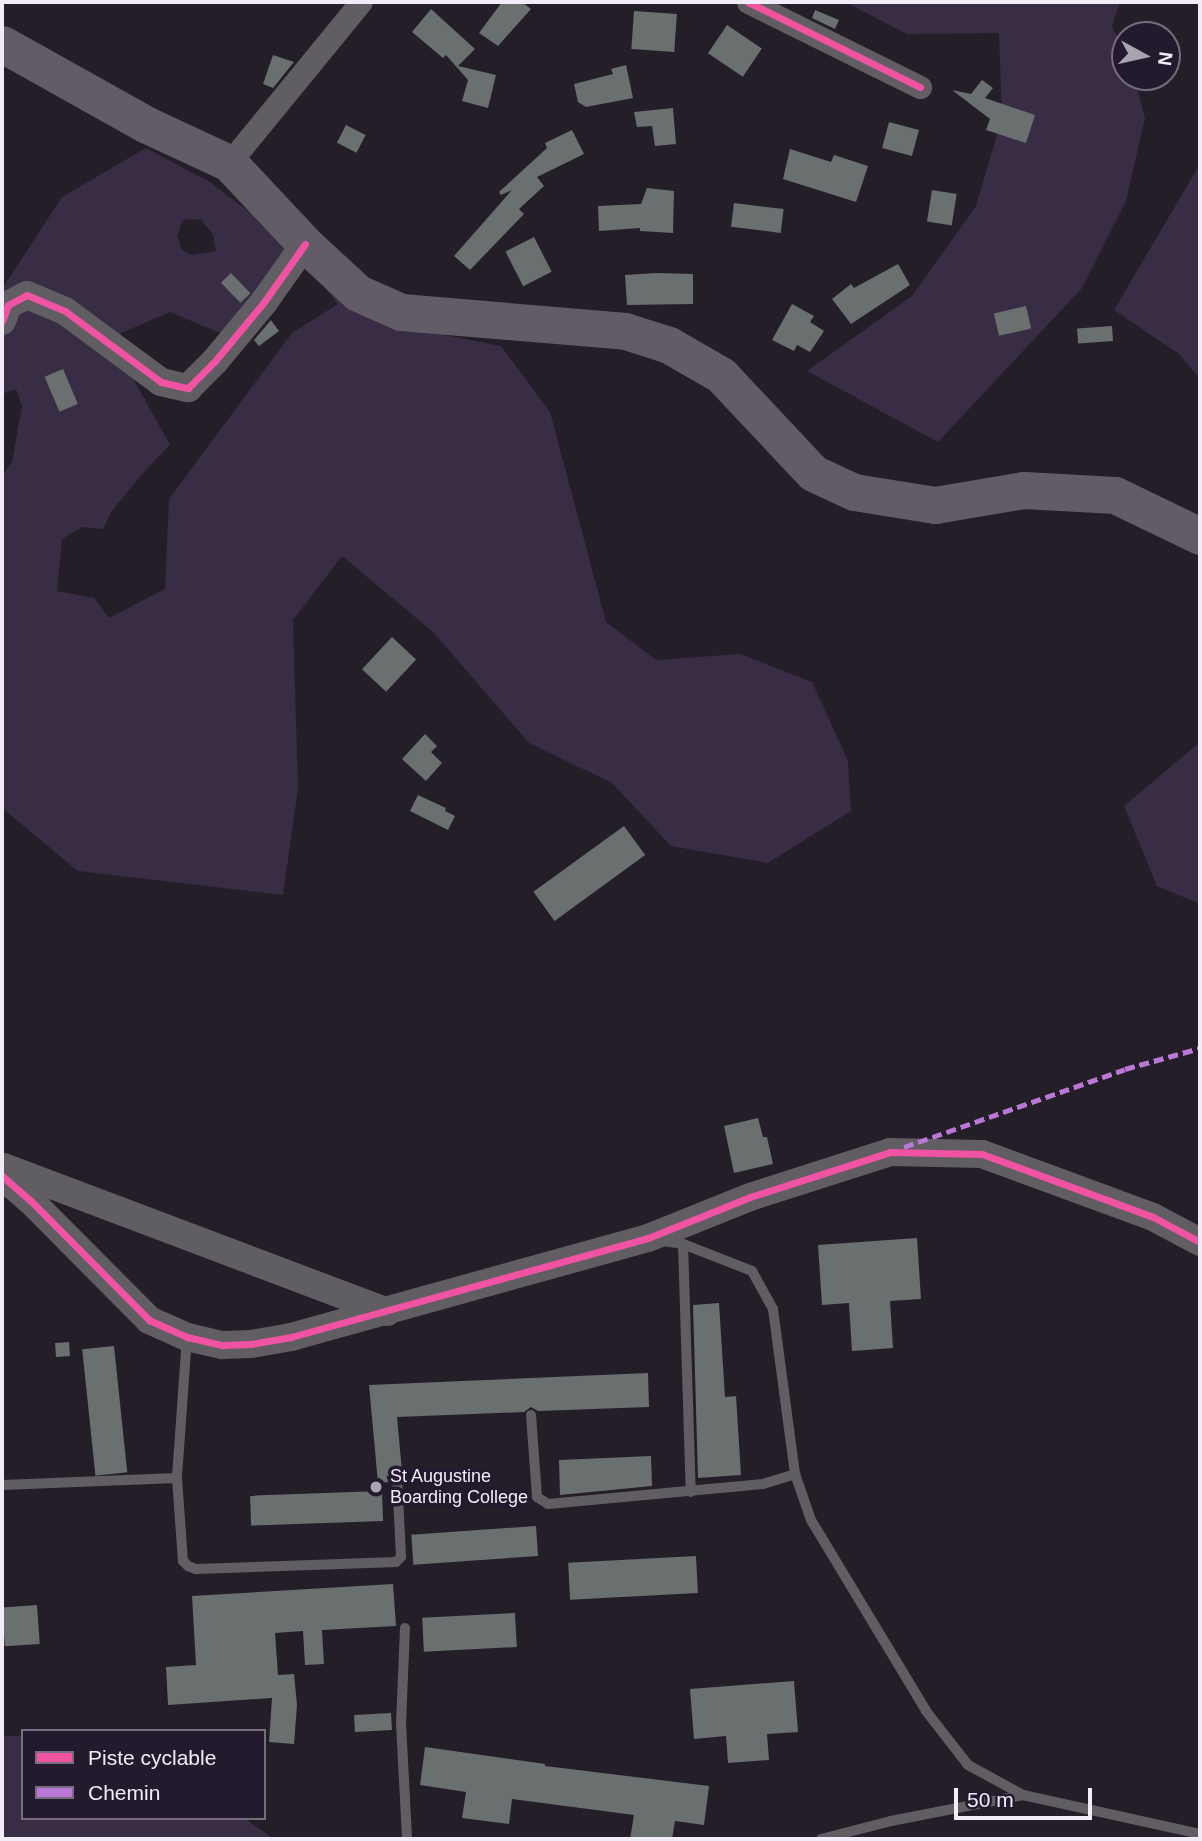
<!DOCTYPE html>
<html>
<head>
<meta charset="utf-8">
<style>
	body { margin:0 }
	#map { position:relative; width:1202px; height:1841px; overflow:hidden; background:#241e29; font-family:Arial,sans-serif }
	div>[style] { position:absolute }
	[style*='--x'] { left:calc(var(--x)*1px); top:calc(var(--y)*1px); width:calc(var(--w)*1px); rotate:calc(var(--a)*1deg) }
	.green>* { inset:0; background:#392c45 }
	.building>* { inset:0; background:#6a6f6f; transform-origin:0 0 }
	.service>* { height:10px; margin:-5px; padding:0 5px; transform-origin:5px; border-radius:5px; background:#605d63 }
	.minor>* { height:23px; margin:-11.5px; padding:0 11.5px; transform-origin:11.5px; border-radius:11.5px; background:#605d63 }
	.tertiary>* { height:28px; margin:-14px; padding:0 14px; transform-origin:14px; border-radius:14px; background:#605d63 }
	.trunk>* { height:37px; margin:-18.5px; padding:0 18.5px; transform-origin:18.5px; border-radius:18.5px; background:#615c65 }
	.quiet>* { height:5px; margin-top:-2.5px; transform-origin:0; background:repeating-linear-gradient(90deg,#ba77d6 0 10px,transparent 0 15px) }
	.cycleway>* { height:7px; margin:-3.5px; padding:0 3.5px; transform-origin:3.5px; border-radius:3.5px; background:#f153a3 }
	.dots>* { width:19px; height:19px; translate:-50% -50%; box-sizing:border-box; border:4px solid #241a2d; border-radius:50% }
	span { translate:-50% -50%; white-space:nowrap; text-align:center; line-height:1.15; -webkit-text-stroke:7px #241a2d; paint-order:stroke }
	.poi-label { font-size:18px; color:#f2ecf9 }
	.left { translate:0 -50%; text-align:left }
	.frame { position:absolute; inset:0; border:4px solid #f2ecf9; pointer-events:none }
	.legend { position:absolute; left:21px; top:1729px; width:245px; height:91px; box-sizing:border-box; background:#241a2d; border:2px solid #766e7f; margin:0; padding:9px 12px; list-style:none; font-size:21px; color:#f2ecf9 }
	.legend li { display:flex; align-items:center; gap:14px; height:35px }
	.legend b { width:35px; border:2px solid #766e7f }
	.north { position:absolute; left:1111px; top:21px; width:70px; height:70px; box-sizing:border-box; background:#241a2d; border:2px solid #766e7f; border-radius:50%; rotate:98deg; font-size:19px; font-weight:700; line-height:28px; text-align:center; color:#f2ecf9 }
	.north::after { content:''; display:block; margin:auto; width:24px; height:32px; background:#aaa4b0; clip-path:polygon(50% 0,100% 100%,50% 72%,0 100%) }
	.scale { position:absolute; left:954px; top:1788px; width:138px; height:32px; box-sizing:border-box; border:4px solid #f2ecf9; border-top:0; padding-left:9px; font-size:21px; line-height:24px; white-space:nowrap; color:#f2ecf9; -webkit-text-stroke:5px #241a2d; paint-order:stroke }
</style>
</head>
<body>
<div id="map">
	<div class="green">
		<i style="clip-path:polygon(845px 2px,1120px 2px,1112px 26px,1125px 53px,1125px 77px,1134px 77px,1145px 118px,1126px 201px,1082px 288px,938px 442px,807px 371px,912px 296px,976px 206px,1002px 118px,999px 33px,907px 34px)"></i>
		<i style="clip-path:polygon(evenodd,146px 148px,208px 181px,402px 327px,501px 346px,550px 412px,606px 622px,656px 660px,740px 654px,812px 682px,848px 761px,851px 811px,768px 863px,671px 846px,612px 783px,529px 743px,433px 632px,342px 556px,293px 620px,298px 789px,283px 895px,78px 871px,2px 808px,2px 476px,12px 462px,22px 406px,16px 389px,2px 394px,2px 289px,62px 197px,146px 148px,200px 219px,213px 234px,216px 251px,192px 255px,182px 250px,177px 236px,183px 220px,200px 219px,146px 148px,305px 263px,338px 304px,292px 333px,169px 499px,165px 589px,109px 618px,94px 598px,57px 591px,62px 539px,82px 527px,103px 529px,111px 512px,143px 473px,170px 445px,135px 382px,119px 334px,170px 312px,220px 333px,273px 314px,305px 263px)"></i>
		<i style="clip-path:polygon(1200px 164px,1200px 379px,1179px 354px,1114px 310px)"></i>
		<i style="clip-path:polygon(1200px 742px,1200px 904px,1157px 886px,1124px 806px)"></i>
		<i style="clip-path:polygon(2px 1736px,23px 1736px,23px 1818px,244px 1818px,274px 1839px,2px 1839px)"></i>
	</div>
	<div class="building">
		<i style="clip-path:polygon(502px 2px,522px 2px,531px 9px,498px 46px,479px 33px)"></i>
		<i style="clip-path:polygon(431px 9px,475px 49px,458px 66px,496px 75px,488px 108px,462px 101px,468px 80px,446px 55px,443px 58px,412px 32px)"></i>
		<i style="clip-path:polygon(815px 10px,839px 20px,835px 29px,812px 18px)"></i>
		<i style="left:634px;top:11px;width:43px;height:38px;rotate:4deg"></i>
		<i style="left:727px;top:25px;width:42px;height:34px;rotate:34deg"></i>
		<i style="clip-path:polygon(273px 55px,294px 62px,273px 88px,263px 84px)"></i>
		<i style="clip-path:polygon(626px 65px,633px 98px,586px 107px,578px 102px,574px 84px,613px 74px,611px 69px)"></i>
		<i style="clip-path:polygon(982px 80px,993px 88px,985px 98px,1035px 115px,1026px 143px,986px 130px,990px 119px,952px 90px,971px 94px)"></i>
		<i style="clip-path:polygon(673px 108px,676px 144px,655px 146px,652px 126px,637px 127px,634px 112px)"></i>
		<i style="left:889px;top:122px;width:31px;height:27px;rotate:15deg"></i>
		<i style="left:346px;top:125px;width:22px;height:20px;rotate:27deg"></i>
		<i style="clip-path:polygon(572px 130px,584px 154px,537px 177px,544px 186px,519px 209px,524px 214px,470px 270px,454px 256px,512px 190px,501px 195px,499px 192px,547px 148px,545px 143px)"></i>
		<i style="clip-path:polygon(790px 149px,831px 162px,834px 155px,868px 166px,856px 202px,783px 179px)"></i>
		<i style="clip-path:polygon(647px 188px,674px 191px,673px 233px,640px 231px,640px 228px,599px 231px,598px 206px,641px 204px)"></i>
		<i style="left:932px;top:190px;width:25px;height:32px;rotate:9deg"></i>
		<i style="left:734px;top:203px;width:50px;height:24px;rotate:7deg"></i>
		<i style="left:534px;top:237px;width:39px;height:32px;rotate:63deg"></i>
		<i style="clip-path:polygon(898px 264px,910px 285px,851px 324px,832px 299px,851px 284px,854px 288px)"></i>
		<i style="left:231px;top:273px;width:28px;height:14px;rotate:46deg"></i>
		<i style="clip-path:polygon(656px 273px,693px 274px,693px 304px,627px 305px,625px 275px)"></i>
		<i style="clip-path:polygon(792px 304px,814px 316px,810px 322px,824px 331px,810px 352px,797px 345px,794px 351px,772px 340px)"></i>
		<i style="left:1026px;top:306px;width:23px;height:33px;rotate:77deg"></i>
		<i style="clip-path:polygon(271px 320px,279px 331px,259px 346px,254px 340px)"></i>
		<i style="left:1112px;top:326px;width:15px;height:35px;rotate:86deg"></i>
		<i style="left:63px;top:369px;width:38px;height:20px;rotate:67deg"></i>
		<i style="left:392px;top:637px;width:33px;height:44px;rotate:43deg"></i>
		<i style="clip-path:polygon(425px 734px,437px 746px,431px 752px,442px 763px,426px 781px,402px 759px)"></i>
		<i style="clip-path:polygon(418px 795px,446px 808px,445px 811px,455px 816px,448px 830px,410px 811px)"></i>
		<i style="left:624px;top:826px;width:36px;height:112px;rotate:54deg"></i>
		<i style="clip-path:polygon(758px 1118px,763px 1137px,767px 1137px,773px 1164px,734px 1173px,724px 1126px)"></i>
		<i style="clip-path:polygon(917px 1238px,921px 1299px,890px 1301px,893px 1348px,852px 1351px,849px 1303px,822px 1305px,818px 1245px)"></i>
		<i style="clip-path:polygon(719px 1303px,725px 1397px,736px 1396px,741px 1475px,698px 1478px,693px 1305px)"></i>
		<i style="left:69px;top:1342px;width:14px;height:14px;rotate:86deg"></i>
		<i style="left:114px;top:1346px;width:127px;height:32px;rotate:84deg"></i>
		<i style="clip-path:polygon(648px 1373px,649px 1407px,538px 1411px,531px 1407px,524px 1412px,397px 1417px,402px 1471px,393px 1469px,389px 1482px,378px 1483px,369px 1385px)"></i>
		<i style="clip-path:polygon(651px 1456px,652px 1486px,560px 1495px,559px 1460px)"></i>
		<i style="left:382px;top:1491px;width:30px;height:132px;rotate:88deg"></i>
		<i style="left:536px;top:1526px;width:30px;height:125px;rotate:86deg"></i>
		<i style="left:696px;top:1556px;width:37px;height:128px;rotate:87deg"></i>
		<i style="clip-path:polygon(393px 1584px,396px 1626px,322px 1630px,324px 1664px,305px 1665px,303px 1631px,275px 1633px,278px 1675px,294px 1674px,297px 1705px,294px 1744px,269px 1742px,272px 1698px,168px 1705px,166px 1667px,196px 1665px,192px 1596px)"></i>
		<i style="left:37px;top:1605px;width:39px;height:35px;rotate:86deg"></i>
		<i style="left:515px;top:1613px;width:34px;height:93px;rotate:87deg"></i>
		<i style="clip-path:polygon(794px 1681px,798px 1732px,767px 1734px,769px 1760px,728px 1763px,726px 1736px,694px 1739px,690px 1689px)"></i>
		<i style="left:391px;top:1713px;width:17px;height:37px;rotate:87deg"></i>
		<i style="clip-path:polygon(425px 1747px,545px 1764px,545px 1766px,709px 1786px,704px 1825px,675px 1821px,672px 1839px,630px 1839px,634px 1815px,512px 1799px,509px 1824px,462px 1818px,466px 1792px,420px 1785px)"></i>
	</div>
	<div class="service">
		<i style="--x:662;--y:1241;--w:21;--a:8"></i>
		<i style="--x:683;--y:1244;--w:74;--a:21.4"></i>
		<i style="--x:752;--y:1271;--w:43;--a:61.1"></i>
		<i style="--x:773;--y:1309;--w:166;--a:82.4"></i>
		<i style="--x:795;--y:1474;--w:49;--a:70.8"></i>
		<i style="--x:811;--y:1520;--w:223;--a:58.9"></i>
		<i style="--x:926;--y:1711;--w:68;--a:52.1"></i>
		<i style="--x:968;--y:1765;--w:63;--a:28.6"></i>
		<i style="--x:1023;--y:1795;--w:181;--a:12.4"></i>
		<i style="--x:683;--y:1244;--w:248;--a:88.2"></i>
		<i style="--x:187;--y:1337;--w:141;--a:94.1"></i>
		<i style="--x:177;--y:1478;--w:83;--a:85.9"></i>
		<i style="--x:183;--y:1561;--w:7;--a:45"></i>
		<i style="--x:188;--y:1566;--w:9;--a:21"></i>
		<i style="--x:196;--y:1569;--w:200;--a:-2"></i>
		<i style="--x:396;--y:1562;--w:7;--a:-45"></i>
		<i style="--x:401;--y:1557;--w:81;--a:-92.8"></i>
		<i style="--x:531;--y:1415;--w:82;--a:85.8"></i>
		<i style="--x:537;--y:1497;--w:13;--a:32"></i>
		<i style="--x:548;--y:1504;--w:216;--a:-5.3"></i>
		<i style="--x:763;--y:1484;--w:34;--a:-17"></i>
		<i style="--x:2;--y:1485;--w:175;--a:-2.3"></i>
		<i style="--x:405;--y:1628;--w:95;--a:92.4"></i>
		<i style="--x:401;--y:1723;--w:116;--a:87"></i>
		<i style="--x:821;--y:1839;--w:72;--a:-14.4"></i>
		<i style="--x:891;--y:1821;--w:135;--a:-11.1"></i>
	</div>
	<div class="minor">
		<i style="--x:748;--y:2;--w:192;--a:26.3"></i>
		<i style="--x:229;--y:163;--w:208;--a:-50.7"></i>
	</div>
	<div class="tertiary">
		<i style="--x:2;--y:321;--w:17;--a:-69"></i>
		<i style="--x:8;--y:305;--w:21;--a:-28"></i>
		<i style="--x:27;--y:295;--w:41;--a:22.8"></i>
		<i style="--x:65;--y:311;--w:119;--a:36.5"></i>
		<i style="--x:161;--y:382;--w:28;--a:13"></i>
		<i style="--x:188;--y:388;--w:38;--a:-45"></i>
		<i style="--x:215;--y:361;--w:77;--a:-50.3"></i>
		<i style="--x:264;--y:302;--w:71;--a:-54.7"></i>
		<i style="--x:4;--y:1167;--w:410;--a:20.7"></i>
		<i style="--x:2;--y:1176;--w:38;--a:41"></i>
		<i style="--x:31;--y:1201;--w:168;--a:45.2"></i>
		<i style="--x:149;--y:1320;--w:42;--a:24.1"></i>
		<i style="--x:187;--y:1337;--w:37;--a:13"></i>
		<i style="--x:223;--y:1345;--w:28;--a:-2"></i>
		<i style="--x:251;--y:1344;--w:41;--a:-9.9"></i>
		<i style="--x:291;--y:1337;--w:370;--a:-15.5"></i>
		<i style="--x:648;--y:1238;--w:110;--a:-21.9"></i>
		<i style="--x:750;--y:1197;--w:147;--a:-17.8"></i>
		<i style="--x:890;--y:1152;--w:92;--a:1.2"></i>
		<i style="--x:982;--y:1154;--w:182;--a:20.2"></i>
		<i style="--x:1153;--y:1217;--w:53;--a:28"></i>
	</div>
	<div class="trunk">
		<i style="--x:2;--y:44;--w:164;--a:29.2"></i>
		<i style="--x:145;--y:124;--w:93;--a:24.9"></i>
		<i style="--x:229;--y:163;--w:111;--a:46.8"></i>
		<i style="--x:305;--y:244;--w:72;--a:42.8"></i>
		<i style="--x:358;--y:293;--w:47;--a:23.8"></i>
		<i style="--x:401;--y:312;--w:225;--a:4.8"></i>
		<i style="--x:625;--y:331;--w:46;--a:17.7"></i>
		<i style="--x:669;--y:345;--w:60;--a:30"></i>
		<i style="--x:721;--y:375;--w:134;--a:46.8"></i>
		<i style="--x:813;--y:473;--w:45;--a:24.9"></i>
		<i style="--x:854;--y:492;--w:82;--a:9.1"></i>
		<i style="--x:935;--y:505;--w:90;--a:-9.6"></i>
		<i style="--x:1024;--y:490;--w:91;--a:3.1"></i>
		<i style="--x:1115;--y:495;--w:94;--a:25.8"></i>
	</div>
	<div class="quiet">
		<i style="--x:904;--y:1147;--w:234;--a:-19.4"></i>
		<i style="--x:1125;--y:1069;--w:78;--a:-15.6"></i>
	</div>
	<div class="cycleway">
		<i style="--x:748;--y:2;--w:192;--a:26.3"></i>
		<i style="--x:2;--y:321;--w:17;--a:-69"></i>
		<i style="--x:8;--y:305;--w:21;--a:-28"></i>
		<i style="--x:27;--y:295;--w:41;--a:22.8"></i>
		<i style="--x:65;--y:311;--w:119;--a:36.5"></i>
		<i style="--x:161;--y:382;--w:28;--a:13"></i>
		<i style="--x:188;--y:388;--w:38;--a:-45"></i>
		<i style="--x:215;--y:361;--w:77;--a:-50.3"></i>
		<i style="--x:264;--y:302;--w:71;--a:-54.7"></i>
		<i style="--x:2;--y:1176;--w:38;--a:41"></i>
		<i style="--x:31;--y:1201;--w:168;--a:45.2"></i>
		<i style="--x:149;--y:1320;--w:42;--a:24.1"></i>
		<i style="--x:187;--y:1337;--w:37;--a:13"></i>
		<i style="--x:223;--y:1345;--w:28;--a:-2"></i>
		<i style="--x:251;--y:1344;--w:41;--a:-9.9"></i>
		<i style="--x:291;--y:1337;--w:370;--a:-15.5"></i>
		<i style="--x:648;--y:1238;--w:110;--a:-21.9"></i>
		<i style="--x:750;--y:1197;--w:147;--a:-17.8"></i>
		<i style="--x:890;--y:1152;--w:92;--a:1.2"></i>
		<i style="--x:982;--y:1154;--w:182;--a:20.2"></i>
		<i style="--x:1153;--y:1217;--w:53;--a:28"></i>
	</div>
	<div class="dots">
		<i style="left:376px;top:1487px;background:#aaa4b0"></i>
	</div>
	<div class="poi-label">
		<span class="left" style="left:390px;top:1487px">St Augustine<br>Boarding College</span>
	</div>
	<div class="frame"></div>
	<ul class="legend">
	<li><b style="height:9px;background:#f153a3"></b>Piste cyclable</li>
	<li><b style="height:9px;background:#ba77d6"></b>Chemin</li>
	</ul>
	<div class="north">N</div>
	<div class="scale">50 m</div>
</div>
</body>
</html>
